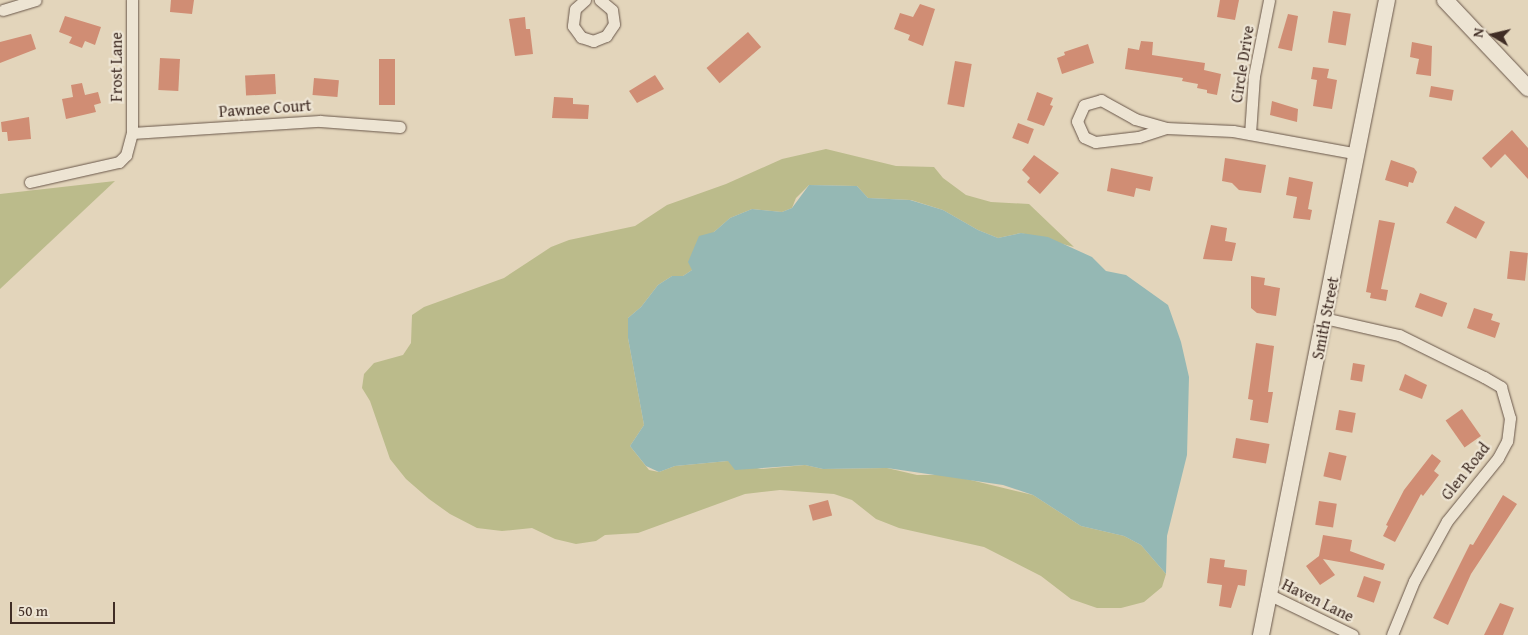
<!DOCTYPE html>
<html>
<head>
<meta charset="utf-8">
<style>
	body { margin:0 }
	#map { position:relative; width:1528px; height:635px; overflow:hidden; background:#e3d5bb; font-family:"Gentium Book Plus",serif }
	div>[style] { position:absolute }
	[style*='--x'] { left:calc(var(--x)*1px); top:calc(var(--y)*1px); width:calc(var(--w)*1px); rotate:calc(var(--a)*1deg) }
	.green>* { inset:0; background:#bbbb8b }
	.water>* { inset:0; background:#95b8b4 }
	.building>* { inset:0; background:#d08d74; transform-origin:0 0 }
	.roads { filter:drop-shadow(0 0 1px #69574a) drop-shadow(0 0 1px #69574a) }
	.street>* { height:11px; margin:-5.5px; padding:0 5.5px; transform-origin:5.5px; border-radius:5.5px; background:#ede4d3 }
	.secondary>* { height:16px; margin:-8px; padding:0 8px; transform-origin:8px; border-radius:8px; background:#ede4d3 }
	span { translate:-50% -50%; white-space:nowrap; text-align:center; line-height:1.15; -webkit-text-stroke:4.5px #ede4d3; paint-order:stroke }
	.street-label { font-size:16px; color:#402d25 }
	.north { position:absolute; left:1468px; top:10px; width:50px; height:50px; -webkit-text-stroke:4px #ede4d3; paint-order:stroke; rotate:279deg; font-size:14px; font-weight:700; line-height:20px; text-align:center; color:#402d25 }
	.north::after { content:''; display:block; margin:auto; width:18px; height:22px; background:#402d25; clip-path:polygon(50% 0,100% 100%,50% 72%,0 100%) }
	.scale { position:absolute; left:10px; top:602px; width:105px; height:22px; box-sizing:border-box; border:2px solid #402d25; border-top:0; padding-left:6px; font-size:15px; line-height:18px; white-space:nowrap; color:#402d25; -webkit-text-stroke:4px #ede4d3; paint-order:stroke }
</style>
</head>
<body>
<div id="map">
	<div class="green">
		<i style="clip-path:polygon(826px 149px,896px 166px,934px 167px,943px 178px,966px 195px,991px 202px,1029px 204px,1074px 247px,1021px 233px,998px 238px,978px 230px,943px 210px,911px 200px,868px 198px,857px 186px,809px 185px,796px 198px,792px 208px,782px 212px,752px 209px,730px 218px,714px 232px,692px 270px,683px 276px,672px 276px,658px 285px,641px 307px,628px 318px,628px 338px,644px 425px,630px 446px,649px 470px,659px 472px,675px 466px,728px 461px,761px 469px,805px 465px,823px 469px,887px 468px,917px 475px,950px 475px,1033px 495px,1081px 526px,1124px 536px,1141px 545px,1166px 574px,1162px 587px,1144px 602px,1121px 608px,1097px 608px,1071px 599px,1041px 576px,984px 547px,899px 528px,876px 519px,852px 500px,834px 494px,780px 490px,745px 494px,638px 533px,605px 535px,596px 541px,576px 544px,555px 539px,532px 528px,502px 531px,477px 528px,450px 514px,429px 499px,406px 479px,390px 459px,370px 401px,362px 388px,364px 374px,374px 363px,403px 355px,411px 343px,412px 315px,424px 307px,504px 278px,551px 247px,569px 240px,635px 226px,667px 205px,726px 184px,782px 159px)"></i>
		<i style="clip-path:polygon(115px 181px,0 289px,0 194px)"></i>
	</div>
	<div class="water">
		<i style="clip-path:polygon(809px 185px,857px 186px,868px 198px,910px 200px,943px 210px,978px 230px,998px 238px,1021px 233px,1048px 237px,1092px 257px,1106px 271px,1126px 275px,1168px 305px,1181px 342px,1189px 377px,1187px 455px,1167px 536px,1166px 574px,1141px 545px,1124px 536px,1081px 526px,1033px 495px,1003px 485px,887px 468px,823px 469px,805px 465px,735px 470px,728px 461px,675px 466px,659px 472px,646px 466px,630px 446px,644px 425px,628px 338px,628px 318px,641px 307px,658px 285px,672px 276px,683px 276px,692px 270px,688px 262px,699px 236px,714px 232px,730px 218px,752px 209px,782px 212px,792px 208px)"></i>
	</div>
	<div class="building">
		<i style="clip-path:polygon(171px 0,194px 0,192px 14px,170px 12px)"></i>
		<i style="clip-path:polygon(1220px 0,1239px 0,1235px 20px,1217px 17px)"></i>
		<i style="clip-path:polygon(920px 4px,935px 9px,923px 46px,908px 40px,910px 35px,894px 29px,900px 13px,913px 17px)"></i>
		<i style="left:1333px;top:11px;width:18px;height:32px;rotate:9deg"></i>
		<i style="clip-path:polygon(1288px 14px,1298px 16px,1292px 51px,1278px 48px)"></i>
		<i style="clip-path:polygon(65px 16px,101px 27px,95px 45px,85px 41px,82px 48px,69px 43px,72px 37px,59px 32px)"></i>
		<i style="clip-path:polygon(525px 17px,526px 29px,530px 29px,533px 54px,515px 56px,509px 19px)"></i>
		<i style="left:748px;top:32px;width:20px;height:55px;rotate:49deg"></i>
		<i style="clip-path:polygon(31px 34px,36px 49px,0 63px,0 42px)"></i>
		<i style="clip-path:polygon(1141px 41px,1153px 42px,1152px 55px,1205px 63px,1204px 70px,1221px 74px,1217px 95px,1207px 93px,1207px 90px,1197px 88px,1198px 84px,1182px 81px,1183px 78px,1125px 69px,1128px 48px,1139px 50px)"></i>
		<i style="clip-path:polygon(1412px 42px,1432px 46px,1431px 76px,1416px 74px,1419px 59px,1410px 57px)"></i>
		<i style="clip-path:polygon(1088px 44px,1094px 63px,1062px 74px,1057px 58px,1065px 55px,1064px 52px)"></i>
		<i style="left:160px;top:58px;width:20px;height:32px;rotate:3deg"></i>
		<i style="left:379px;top:59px;width:16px;height:46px"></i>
		<i style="left:955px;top:61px;width:17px;height:44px;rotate:10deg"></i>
		<i style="clip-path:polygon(1313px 67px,1329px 69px,1327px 78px,1337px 80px,1332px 109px,1313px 106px,1317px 80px,1311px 79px)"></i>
		<i style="left:275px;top:74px;width:20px;height:30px;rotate:87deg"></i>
		<i style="clip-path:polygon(655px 75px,664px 89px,637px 103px,629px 91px)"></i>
		<i style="left:314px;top:78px;width:25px;height:17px;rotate:5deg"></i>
		<i style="clip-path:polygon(82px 83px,85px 95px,98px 92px,101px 103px,94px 105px,96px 112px,66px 119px,62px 99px,73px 97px,71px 85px)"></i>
		<i style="left:1431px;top:86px;width:23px;height:11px;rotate:10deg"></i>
		<i style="clip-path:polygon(1037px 92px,1053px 98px,1050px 105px,1053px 106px,1044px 126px,1027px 120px)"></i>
		<i style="clip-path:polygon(554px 97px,573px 98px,573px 104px,589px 105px,588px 119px,552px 118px)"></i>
		<i style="clip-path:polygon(1272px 101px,1298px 109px,1297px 122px,1270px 115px)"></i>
		<i style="clip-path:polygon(29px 117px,31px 139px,8px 141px,7px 132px,2px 132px,1px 122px)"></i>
		<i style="left:1018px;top:123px;width:17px;height:16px;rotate:21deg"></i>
		<i style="clip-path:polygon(1512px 130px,1528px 148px,1528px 179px,1505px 154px,1491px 168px,1482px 158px)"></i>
		<i style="clip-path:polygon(1034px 155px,1059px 173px,1040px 194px,1027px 182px,1030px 178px,1022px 170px)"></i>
		<i style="clip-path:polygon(1225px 158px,1266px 165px,1261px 193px,1239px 190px,1232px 183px,1222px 181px)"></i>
		<i style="clip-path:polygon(1391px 160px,1414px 168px,1417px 172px,1413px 183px,1409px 182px,1408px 187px,1385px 180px)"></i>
		<i style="clip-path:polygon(1111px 168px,1153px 177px,1150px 191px,1136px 188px,1134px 197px,1107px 191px)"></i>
		<i style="clip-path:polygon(1289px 177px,1313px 182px,1308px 209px,1312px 210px,1310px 220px,1293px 218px,1297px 197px,1286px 195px)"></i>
		<i style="left:1455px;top:206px;width:34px;height:19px;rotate:28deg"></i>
		<i style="clip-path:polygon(1379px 220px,1395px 223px,1381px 289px,1388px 290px,1386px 301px,1370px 298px,1371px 293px,1366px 292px)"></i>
		<i style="clip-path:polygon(1211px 225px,1227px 228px,1225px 241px,1236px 243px,1232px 261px,1203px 259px)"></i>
		<i style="left:1510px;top:251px;width:18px;height:28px;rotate:6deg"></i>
		<i style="clip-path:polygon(1251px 276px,1265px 278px,1264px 285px,1280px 288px,1276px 316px,1257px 313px,1251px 308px)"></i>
		<i style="left:1420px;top:293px;width:29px;height:15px;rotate:20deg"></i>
		<i style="clip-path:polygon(1474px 308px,1493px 314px,1491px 320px,1500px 323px,1495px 338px,1467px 328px)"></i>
		<i style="clip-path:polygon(1256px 343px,1274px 346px,1268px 392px,1273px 392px,1268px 423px,1250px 420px,1253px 400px,1248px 399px)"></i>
		<i style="left:1353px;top:363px;width:12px;height:17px;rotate:9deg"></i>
		<i style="clip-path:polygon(1405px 374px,1427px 385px,1422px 399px,1399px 390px)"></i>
		<i style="left:1462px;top:409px;width:33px;height:20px;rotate:55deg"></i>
		<i style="left:1339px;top:410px;width:17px;height:20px;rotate:10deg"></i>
		<i style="left:1236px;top:438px;width:34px;height:20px;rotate:10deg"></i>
		<i style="left:1329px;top:452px;width:18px;height:25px;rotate:13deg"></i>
		<i style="clip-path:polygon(1432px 454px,1441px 461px,1434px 471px,1439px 475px,1423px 496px,1421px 494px,1395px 542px,1383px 536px,1388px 526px,1386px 525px,1404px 490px)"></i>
		<i style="clip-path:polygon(1503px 495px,1517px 504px,1471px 574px,1448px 625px,1433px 618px,1470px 544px,1473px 545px)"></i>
		<i style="left:828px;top:500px;width:16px;height:20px;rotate:75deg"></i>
		<i style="left:1319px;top:501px;width:18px;height:24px;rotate:9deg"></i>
		<i style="clip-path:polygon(1323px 535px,1352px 540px,1350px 551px,1385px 564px,1383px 570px,1323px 559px,1335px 575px,1320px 585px,1306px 566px,1319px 556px)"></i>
		<i style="clip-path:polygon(1210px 558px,1225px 560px,1224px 567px,1247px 570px,1245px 586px,1238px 585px,1231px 608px,1219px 606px,1222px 585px,1207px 583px)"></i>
		<i style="left:1364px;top:576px;width:18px;height:22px;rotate:19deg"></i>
		<i style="clip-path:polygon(1500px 603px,1514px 608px,1503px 635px,1484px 635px)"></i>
	</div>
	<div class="roads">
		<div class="street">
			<i style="--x:585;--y:0;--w:13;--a:138"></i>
			<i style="--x:575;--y:9;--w:17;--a:97"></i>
			<i style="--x:573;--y:26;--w:14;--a:54"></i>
			<i style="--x:581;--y:37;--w:13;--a:18"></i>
			<i style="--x:593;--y:41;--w:14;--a:-21"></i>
			<i style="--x:606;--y:36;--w:14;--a:-56"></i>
			<i style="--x:614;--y:24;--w:14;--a:-98"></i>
			<i style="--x:612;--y:10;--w:16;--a:-140"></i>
			<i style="--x:3;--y:10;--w:34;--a:-17"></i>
			<i style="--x:1166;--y:128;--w:29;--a:162"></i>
			<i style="--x:1138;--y:137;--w:43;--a:173.4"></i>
			<i style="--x:1095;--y:142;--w:12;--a:-156"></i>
			<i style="--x:1084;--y:137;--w:17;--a:-114"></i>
			<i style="--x:1077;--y:121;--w:17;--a:-66"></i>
			<i style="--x:1084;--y:105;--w:18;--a:-16"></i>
			<i style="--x:1101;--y:100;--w:39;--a:29"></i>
			<i style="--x:1135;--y:119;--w:32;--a:16"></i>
			<i style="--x:1166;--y:128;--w:67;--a:2.6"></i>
			<i style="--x:1233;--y:131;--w:127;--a:10.4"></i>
			<i style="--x:132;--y:133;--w:188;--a:-3.7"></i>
			<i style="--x:320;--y:121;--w:80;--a:4.3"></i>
			<i style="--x:1250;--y:134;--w:58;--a:-86.1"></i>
			<i style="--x:1254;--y:76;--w:77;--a:-78.8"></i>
			<i style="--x:30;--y:182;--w:91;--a:-12.7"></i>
			<i style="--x:119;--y:162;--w:10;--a:-45"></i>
			<i style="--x:126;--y:155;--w:23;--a:-75"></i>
			<i style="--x:132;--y:133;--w:133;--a:-90"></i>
			<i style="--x:1324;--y:318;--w:77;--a:12.8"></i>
			<i style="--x:1399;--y:335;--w:95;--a:26.3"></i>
			<i style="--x:1484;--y:377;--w:20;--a:30"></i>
			<i style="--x:1501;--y:387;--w:32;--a:74"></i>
			<i style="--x:1510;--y:418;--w:23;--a:97"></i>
			<i style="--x:1507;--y:441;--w:19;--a:118"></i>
			<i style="--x:1498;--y:458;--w:81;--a:129"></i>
			<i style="--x:1447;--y:521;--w:68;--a:118.8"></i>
			<i style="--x:1414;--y:581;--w:58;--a:112.2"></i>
			<i style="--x:1268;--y:594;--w:94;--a:25.8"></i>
		</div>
		<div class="secondary">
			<i style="--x:1445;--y:0;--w:121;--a:46.7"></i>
			<i style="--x:1261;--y:635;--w:647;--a:-78.78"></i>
		</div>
	</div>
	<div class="street-label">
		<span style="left:1242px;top:64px;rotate:-81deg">Circle Drive</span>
		<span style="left:116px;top:67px;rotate:-90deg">Frost Lane</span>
		<span style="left:265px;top:108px;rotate:-4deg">Pawnee Court</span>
		<span style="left:1325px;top:318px;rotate:-79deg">Smith Street</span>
		<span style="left:1465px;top:471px;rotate:-52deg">Glen Road</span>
		<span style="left:1318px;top:600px;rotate:26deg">Haven Lane</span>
	</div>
	<div class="north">N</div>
	<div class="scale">50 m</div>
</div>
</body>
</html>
